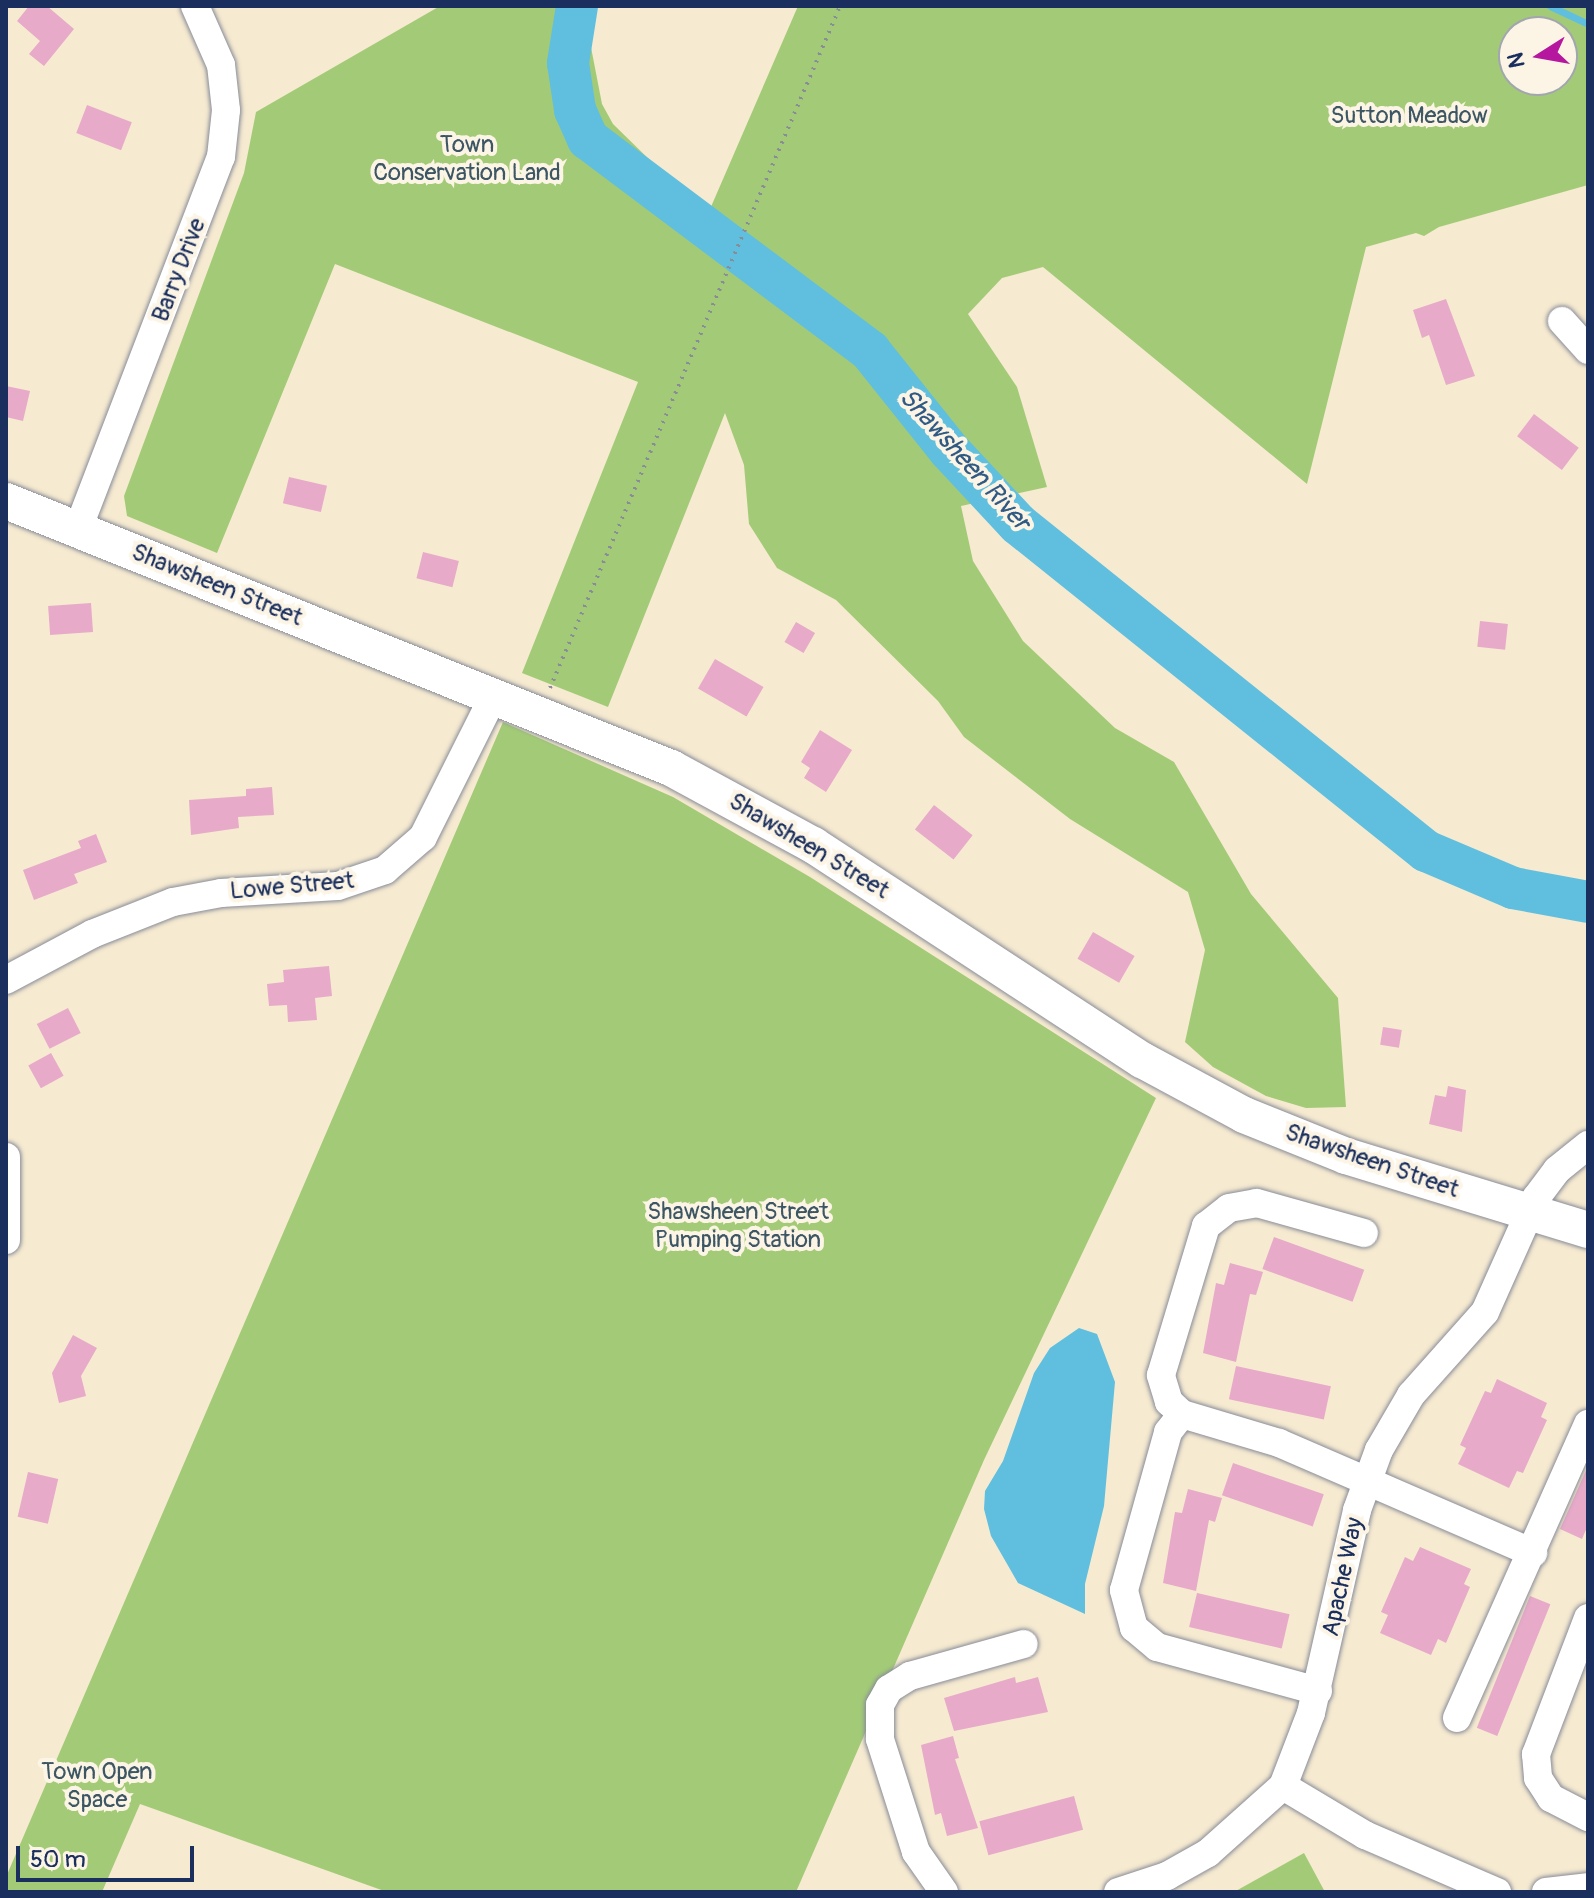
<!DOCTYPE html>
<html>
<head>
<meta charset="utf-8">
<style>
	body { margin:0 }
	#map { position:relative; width:1594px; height:1898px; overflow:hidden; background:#f6ead1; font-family:Pangolin,sans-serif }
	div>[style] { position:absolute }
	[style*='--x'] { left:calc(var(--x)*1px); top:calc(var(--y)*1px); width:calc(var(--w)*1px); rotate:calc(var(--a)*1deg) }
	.green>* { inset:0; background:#a3cb77 }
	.water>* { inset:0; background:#60bfde }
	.stream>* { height:7px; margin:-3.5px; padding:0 3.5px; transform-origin:3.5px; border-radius:3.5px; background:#60bfde }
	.river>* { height:42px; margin:-21px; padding:0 21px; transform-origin:21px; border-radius:21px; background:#60bfde }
	.building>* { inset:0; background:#e7aac9; transform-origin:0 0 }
	.path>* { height:4px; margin-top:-2px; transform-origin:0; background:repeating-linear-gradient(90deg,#888c98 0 2px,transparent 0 8px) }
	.roads { filter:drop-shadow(0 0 2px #888c98) drop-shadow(0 0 2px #888c98) }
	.minor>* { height:28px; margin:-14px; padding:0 14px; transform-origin:14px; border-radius:14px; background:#fff }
	.major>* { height:36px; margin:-18px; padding:0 18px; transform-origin:18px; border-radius:18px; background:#fff }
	span { translate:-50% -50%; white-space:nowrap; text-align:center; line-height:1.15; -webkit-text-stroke:8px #fcf5e5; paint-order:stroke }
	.park-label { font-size:24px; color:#3d5664 }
	.street-label { font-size:24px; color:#1b2f5e }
	.water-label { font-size:26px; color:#305a84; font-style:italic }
	.frame { position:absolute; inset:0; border:8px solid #1b2f5e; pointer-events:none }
	.north { position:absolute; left:1498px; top:16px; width:80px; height:80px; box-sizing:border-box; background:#fcf5e5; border:2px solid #a2a6af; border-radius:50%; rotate:259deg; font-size:22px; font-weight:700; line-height:32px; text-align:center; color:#1b2f5e }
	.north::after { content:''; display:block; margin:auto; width:28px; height:36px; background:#b5179e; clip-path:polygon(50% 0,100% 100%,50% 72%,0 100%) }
	.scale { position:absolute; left:16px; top:1846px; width:178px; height:36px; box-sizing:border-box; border:4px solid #1b2f5e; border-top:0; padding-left:10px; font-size:24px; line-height:28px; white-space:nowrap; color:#1b2f5e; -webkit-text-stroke:6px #fcf5e5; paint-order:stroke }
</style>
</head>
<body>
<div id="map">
	<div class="green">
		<i style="clip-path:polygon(evenodd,440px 6px,583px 6px,602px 104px,613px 124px,707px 216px,798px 6px,1588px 6px,1588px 185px,1439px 227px,1424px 236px,1416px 233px,1366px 247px,1307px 484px,1043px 267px,1002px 278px,968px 314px,1017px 387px,1047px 487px,961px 506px,973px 561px,1023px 641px,1115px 728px,1174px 762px,1251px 894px,1338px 998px,1346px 1107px,1306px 1108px,1266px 1096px,1213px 1067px,1185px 1042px,1205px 950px,1188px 892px,1070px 819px,964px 737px,938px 701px,836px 600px,777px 568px,749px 524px,744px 465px,725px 413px,608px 707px,522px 673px,638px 382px,335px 264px,217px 553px,127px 516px,124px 496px,244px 173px,256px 112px,440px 6px,1562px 32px,1562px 80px,1514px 80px,1514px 32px,1562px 32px)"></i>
		<i style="clip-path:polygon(503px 722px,673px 797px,810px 877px,1156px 1098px,984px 1460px,796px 1892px,387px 1892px,140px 1804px,102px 1892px,6px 1892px,6px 1877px)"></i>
		<i style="clip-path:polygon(1304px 1853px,1325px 1892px,1234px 1892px)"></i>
	</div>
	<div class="water">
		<i style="clip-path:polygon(1079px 1328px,1097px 1334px,1115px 1382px,1104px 1506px,1085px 1584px,1085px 1614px,1018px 1583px,991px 1536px,984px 1509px,985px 1491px,1003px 1461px,1034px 1373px,1050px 1348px)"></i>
	</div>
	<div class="stream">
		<i style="--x:1550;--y:6;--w:42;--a:25.3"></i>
	</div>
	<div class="river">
		<i style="--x:577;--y:6;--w:58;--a:99"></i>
		<i style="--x:568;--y:63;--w:48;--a:81.5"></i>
		<i style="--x:575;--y:110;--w:32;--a:66"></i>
		<i style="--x:588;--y:139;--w:353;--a:36.9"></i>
		<i style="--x:870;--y:351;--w:127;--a:51.4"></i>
		<i style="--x:949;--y:450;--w:101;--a:47"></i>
		<i style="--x:1018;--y:524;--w:523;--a:38.71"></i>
		<i style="--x:1426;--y:851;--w:95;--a:23"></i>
		<i style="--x:1513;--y:888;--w:76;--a:10.6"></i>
	</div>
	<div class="building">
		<i style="clip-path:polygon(29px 6px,47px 6px,74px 29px,44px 66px,29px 54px,40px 41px,17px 21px)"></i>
		<i style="left:87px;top:105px;width:48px;height:30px;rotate:21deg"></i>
		<i style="clip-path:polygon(1446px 299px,1475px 376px,1446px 385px,1429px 335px,1422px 338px,1413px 310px)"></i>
		<i style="clip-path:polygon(6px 386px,30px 391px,23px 421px,6px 417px)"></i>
		<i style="left:1534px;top:414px;width:56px;height:28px;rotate:37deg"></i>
		<i style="left:289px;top:477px;width:39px;height:27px;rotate:13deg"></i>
		<i style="left:423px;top:552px;width:37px;height:27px;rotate:14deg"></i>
		<i style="left:91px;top:603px;width:29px;height:43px;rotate:86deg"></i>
		<i style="left:1480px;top:621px;width:28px;height:26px;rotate:6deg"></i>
		<i style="left:796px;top:622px;width:22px;height:23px;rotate:30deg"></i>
		<i style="left:715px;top:659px;width:56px;height:34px;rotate:30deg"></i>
		<i style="clip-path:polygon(820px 730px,852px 750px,826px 792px,804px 778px,810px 768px,801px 762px)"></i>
		<i style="clip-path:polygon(272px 787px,274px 815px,238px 817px,239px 828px,191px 835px,189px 800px,246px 796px,246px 789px)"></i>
		<i style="left:934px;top:805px;width:49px;height:31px;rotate:38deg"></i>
		<i style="clip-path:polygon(96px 834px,107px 862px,74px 874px,78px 883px,34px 900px,23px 870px,81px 848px,78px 841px)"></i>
		<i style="left:1093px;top:932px;width:48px;height:31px;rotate:30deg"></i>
		<i style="clip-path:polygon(329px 966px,332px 996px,315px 998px,317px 1020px,288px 1022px,287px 1005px,269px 1006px,267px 984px,284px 982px,283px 970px)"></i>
		<i style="left:68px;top:1008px;width:28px;height:35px;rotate:63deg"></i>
		<i style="left:1383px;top:1027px;width:19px;height:18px;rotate:9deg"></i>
		<i style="left:51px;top:1053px;width:26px;height:26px;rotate:61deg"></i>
		<i style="clip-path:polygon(1448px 1086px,1466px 1090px,1462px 1132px,1429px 1124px,1435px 1095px,1446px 1097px)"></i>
		<i style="left:1274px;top:1237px;width:96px;height:34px;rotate:20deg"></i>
		<i style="clip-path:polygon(1230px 1263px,1263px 1272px,1256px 1295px,1250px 1294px,1236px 1362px,1203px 1353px,1216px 1283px,1224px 1285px)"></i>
		<i style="clip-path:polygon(73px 1335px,97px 1348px,81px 1376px,86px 1396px,59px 1403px,52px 1373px)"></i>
		<i style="left:1236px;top:1366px;width:97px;height:34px;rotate:12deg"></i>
		<i style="clip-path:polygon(1497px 1379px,1547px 1403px,1541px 1417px,1547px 1420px,1523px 1473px,1517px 1471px,1509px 1488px,1458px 1464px,1466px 1448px,1460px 1445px,1485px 1391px,1491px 1393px)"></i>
		<i style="left:1233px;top:1463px;width:96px;height:34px;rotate:19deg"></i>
		<i style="clip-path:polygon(1588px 1466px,1588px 1525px,1582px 1539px,1560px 1529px)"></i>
		<i style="left:28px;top:1472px;width:31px;height:46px;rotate:13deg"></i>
		<i style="clip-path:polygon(1188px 1489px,1222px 1498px,1215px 1522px,1209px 1520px,1196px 1591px,1163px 1583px,1175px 1512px,1182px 1513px)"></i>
		<i style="clip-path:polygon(1420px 1547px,1471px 1569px,1464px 1584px,1470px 1587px,1446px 1643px,1438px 1639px,1431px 1655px,1380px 1633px,1388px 1615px,1381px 1612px,1405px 1557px,1413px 1561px)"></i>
		<i style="left:1197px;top:1593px;width:95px;height:35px;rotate:13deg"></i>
		<i style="left:1530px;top:1596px;width:22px;height:142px;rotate:22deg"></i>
		<i style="clip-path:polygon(1015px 1677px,1016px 1683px,1038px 1677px,1048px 1712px,954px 1731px,944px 1698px)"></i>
		<i style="clip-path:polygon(953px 1736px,959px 1758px,955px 1759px,978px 1828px,947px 1836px,941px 1813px,935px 1815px,921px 1745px)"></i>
		<i style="left:1074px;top:1796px;width:35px;height:98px;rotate:75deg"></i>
	</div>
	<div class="path">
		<i style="--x:550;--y:688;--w:741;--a:-66.96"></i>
	</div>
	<div class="roads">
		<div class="minor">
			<i style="--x:1562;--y:321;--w:39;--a:48"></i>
			<i style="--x:78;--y:529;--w:399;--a:-69"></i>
			<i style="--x:221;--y:157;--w:47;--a:-83.9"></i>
			<i style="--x:226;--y:110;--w:45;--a:-96.3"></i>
			<i style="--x:221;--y:65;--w:64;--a:-113.8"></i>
			<i style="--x:6;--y:980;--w:98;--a:-28.1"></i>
			<i style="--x:92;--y:934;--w:87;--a:-21.6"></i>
			<i style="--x:173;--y:902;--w:49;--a:-10.6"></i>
			<i style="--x:221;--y:893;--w:117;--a:-3.4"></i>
			<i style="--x:338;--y:886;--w:50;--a:-18.8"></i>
			<i style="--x:385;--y:870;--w:50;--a:-41"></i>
			<i style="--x:423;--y:837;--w:159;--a:-63.4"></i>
			<i style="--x:6;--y:1157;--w:83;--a:90"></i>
			<i style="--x:1182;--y:1414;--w:101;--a:16.6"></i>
			<i style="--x:1279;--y:1443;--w:277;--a:23.4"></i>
			<i style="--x:1588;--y:1618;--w:146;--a:110.9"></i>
			<i style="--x:1536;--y:1754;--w:24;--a:85"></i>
			<i style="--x:1538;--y:1778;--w:24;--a:57"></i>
			<i style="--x:1551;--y:1798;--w:42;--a:27.2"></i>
			<i style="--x:1318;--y:1691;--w:167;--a:-164.7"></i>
			<i style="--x:1157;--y:1647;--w:30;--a:-140"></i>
			<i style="--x:1134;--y:1628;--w:39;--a:-105"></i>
			<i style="--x:1124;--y:1590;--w:164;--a:-74.4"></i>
			<i style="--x:1168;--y:1432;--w:23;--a:-52"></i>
			<i style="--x:1182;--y:1414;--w:18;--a:-137"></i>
			<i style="--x:1169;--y:1402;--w:28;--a:-107"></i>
			<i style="--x:1161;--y:1375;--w:156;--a:-73.2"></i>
			<i style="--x:1206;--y:1226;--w:29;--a:-38"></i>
			<i style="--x:1229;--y:1208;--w:28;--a:-10"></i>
			<i style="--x:1257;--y:1203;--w:111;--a:15.7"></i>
			<i style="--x:1457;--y:1718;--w:322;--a:-66"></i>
			<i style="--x:1283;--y:1786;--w:96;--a:30.9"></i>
			<i style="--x:1365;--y:1835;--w:144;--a:23.4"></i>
			<i style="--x:944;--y:1892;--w:49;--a:-125"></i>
			<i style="--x:916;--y:1852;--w:119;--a:-107.7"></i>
			<i style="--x:880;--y:1739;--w:34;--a:-90"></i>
			<i style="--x:880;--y:1705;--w:18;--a:-61"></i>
			<i style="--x:889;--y:1689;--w:25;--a:-32"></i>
			<i style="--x:910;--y:1676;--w:118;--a:-15.7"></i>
			<i style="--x:1118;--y:1892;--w:52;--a:-18.1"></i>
			<i style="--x:1167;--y:1876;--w:47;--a:-29.3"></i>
			<i style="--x:1208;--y:1853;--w:101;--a:-41.8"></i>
			<i style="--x:1283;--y:1786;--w:78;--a:-69"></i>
			<i style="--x:1311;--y:1713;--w:208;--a:-77.2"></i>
			<i style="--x:1357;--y:1510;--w:64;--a:-69.9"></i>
			<i style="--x:1379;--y:1450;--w:64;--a:-59.8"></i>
			<i style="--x:1411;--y:1395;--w:111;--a:-48.3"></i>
			<i style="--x:1485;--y:1312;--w:125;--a:-65.9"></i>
			<i style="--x:1536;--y:1198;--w:35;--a:-53"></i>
			<i style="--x:1557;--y:1170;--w:40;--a:-39"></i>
			<i style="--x:1546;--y:1892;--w:42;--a:-6.8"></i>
		</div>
		<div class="major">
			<i style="--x:6;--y:501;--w:717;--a:21.88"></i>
			<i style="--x:671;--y:768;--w:162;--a:28.5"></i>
			<i style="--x:813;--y:845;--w:393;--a:33.2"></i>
			<i style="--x:1142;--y:1060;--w:116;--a:28.3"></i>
			<i style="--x:1244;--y:1115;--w:110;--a:21.9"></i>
			<i style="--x:1346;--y:1156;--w:253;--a:17"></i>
		</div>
	</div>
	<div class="park-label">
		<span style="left:1409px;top:116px">Sutton Meadow</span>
		<span style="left:467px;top:159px">Town<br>Conservation Land</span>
		<span style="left:738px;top:1226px">Shawsheen Street<br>Pumping Station</span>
		<span style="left:97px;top:1786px">Town Open<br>Space</span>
	</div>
	<div class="street-label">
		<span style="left:179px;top:270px;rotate:-69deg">Barry Drive</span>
		<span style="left:217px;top:585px;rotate:22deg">Shawsheen Street</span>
		<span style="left:809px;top:846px;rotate:31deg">Shawsheen Street</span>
		<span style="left:292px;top:886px;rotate:-5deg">Lowe Street</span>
		<span style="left:1372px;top:1161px;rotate:19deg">Shawsheen Street</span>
		<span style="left:1343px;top:1577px;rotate:-78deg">Apache Way</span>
	</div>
	<div class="water-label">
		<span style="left:964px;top:460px;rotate:48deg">Shawsheen River</span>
	</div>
	<div class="frame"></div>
	<div class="north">N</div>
	<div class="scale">50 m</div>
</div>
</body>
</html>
